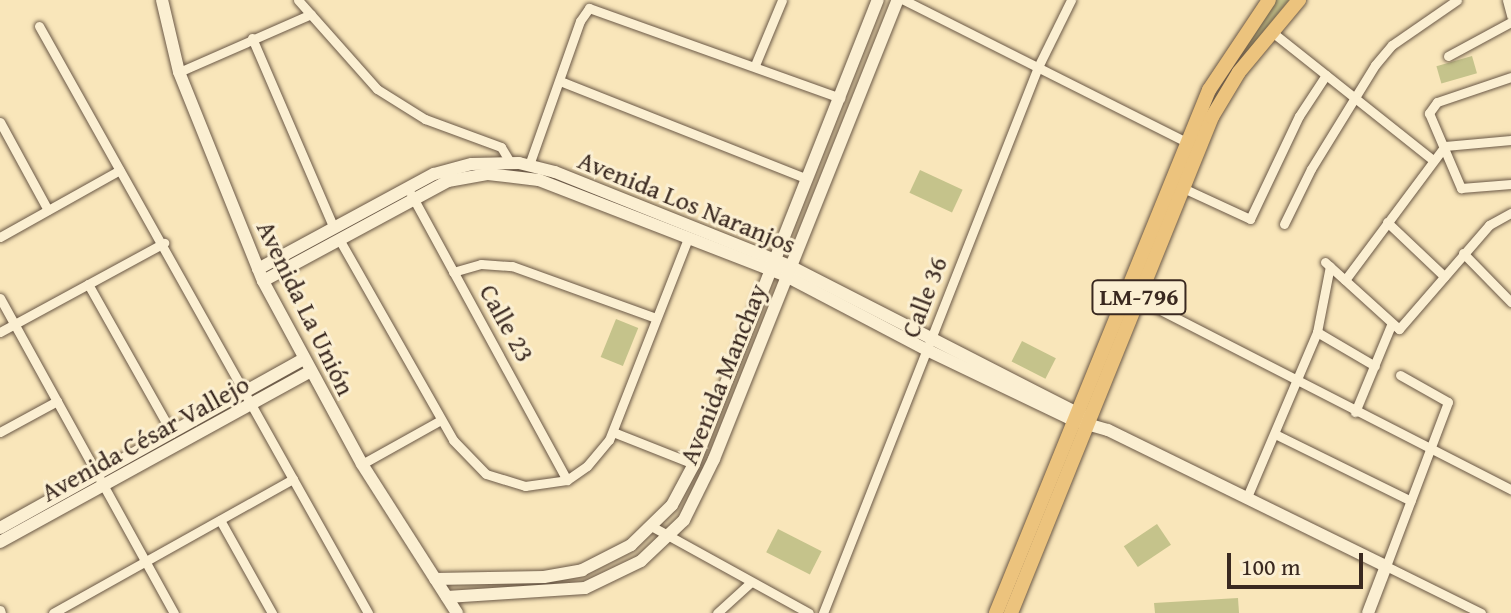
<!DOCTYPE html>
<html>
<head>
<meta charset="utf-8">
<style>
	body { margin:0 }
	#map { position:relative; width:1511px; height:613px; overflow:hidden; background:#f9e6ba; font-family:"Gentium Book Plus",serif }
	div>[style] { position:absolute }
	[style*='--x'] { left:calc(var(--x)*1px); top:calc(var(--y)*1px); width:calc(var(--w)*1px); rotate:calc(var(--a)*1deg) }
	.green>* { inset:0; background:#c5c38b; transform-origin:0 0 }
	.roads { filter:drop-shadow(0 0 2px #6a5846) drop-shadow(0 0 2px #6a5846) }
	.street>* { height:9px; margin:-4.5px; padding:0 4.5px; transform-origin:4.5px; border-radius:4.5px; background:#fbefd2 }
	.secondary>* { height:12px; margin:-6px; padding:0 6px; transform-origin:6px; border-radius:6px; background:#fbefd2 }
	.primary>* { height:14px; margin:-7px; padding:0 7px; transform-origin:7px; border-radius:7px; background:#ecc37d }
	span { translate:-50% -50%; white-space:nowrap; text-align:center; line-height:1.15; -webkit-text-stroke:6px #fbefd2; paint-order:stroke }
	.shield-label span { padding:2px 6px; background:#fbefd2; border:2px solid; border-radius:6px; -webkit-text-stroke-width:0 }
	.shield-label { font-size:24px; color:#3a2920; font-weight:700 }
	.street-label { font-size:26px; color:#3a2920 }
	.scale { position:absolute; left:1227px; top:553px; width:136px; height:36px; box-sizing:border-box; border:4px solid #3a2920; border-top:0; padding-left:10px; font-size:24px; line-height:28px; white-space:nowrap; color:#3a2920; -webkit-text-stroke:6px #fbefd2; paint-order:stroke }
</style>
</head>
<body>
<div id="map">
	<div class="green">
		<i style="clip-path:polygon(1274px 0,1289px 0,1208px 100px)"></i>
		<i style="left:1472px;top:56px;width:18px;height:37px;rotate:74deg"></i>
		<i style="left:920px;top:170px;width:47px;height:25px;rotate:25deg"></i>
		<i style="left:616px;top:319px;width:24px;height:41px;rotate:22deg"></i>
		<i style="left:1022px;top:341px;width:38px;height:23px;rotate:27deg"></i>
		<i style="left:1157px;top:524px;width:25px;height:40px;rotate:56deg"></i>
		<i style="left:778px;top:529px;width:49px;height:26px;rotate:27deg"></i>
		<i style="clip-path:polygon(1238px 598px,1239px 613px,1155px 613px,1154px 603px)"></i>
	</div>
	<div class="roads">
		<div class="street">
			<i style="--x:298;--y:0;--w:119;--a:48.4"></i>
			<i style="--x:377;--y:89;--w:57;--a:32"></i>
			<i style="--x:425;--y:119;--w:81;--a:20.2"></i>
			<i style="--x:501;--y:147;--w:17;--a:59"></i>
			<i style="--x:904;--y:0;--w:316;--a:26.7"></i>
			<i style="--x:1507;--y:0;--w:16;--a:75"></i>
			<i style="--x:39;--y:26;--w:673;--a:60.73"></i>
			<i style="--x:1272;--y:32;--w:206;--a:38.5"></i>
			<i style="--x:252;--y:38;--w:207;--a:66.7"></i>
			<i style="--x:1448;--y:56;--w:72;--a:-28.4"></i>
			<i style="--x:755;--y:65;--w:70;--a:-67.4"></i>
			<i style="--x:179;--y:72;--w:144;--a:-23.7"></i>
			<i style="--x:1511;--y:77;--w:78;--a:161.3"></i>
			<i style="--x:1437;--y:102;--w:14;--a:126"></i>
			<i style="--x:1429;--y:113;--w:82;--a:66.9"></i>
			<i style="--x:1461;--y:188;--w:50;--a:-4.6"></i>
			<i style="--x:560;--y:81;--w:266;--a:21.6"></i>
			<i style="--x:0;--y:122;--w:100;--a:61.4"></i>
			<i style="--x:529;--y:165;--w:153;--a:-70.5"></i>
			<i style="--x:580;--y:21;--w:16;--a:-55"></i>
			<i style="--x:589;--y:8;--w:267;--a:19.7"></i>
			<i style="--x:1183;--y:188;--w:74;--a:24.8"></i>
			<i style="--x:1250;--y:219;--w:114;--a:-64.6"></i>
			<i style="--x:1299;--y:116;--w:49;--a:-56.6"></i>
			<i style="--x:411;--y:194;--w:326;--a:61.4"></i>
			<i style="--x:1387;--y:222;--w:79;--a:43.5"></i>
			<i style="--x:1284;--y:224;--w:61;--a:-63.9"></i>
			<i style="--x:1311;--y:169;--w:122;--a:-58.4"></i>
			<i style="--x:1375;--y:65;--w:26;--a:-50"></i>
			<i style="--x:1392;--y:45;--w:79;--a:-34.7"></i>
			<i style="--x:0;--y:237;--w:137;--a:-29.2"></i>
			<i style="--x:339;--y:239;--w:231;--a:60.4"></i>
			<i style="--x:453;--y:440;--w:47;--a:45.9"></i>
			<i style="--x:486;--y:474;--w:41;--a:17.1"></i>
			<i style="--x:525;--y:486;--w:42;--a:-8.1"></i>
			<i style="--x:567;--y:480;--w:24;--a:-35"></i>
			<i style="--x:587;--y:466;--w:34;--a:-50"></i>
			<i style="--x:609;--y:440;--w:217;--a:-68.6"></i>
			<i style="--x:1463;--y:253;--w:69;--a:45.6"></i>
			<i style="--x:1325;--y:262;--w:100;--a:42.2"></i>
			<i style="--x:1399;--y:329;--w:138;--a:-49.1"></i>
			<i style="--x:1489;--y:225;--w:25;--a:-29"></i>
			<i style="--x:453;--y:272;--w:29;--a:-16"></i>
			<i style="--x:481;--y:264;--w:31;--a:4"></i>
			<i style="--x:512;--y:266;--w:153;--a:19.9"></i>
			<i style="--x:1345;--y:280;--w:167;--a:-53.3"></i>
			<i style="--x:1445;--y:146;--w:66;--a:-5.2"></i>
			<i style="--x:88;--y:284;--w:171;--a:60.6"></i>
			<i style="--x:0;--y:298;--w:360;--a:61.1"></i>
			<i style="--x:1139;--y:299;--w:418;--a:27.1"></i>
			<i style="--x:0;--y:332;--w:187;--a:-28.5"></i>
			<i style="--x:1317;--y:332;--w:67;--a:30.4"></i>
			<i style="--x:1400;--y:375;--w:55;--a:29.4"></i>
			<i style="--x:1448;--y:402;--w:175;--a:110.7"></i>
			<i style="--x:1386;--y:566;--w:106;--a:26.3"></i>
			<i style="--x:1355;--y:412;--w:94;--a:-67.5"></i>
			<i style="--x:0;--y:432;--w:65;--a:-28.5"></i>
			<i style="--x:613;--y:432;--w:87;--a:21.6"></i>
			<i style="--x:1277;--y:435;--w:149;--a:26.2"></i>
			<i style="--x:362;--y:464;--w:88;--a:-29.2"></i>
			<i style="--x:1247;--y:497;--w:179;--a:-67"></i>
			<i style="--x:1317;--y:332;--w:67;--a:-78.9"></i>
			<i style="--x:220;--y:520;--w:107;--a:60.8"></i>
			<i style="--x:653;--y:527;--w:178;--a:28.9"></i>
			<i style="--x:0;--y:610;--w:3;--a:72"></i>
			<i style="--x:53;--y:613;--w:275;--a:-29.2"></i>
			<i style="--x:717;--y:613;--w:45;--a:-42.3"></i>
			<i style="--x:823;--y:613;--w:587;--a:-68.51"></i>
			<i style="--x:1038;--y:67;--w:75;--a:-63.8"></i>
		</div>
		<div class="secondary">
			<i style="--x:162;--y:0;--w:74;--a:76.7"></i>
			<i style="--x:179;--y:72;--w:225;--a:68.1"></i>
			<i style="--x:263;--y:281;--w:208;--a:61.6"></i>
			<i style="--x:362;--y:464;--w:177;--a:57.5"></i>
			<i style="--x:258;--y:269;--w:200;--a:-28.4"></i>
			<i style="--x:434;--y:174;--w:39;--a:-15"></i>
			<i style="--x:472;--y:164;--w:47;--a:-1.2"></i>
			<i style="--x:519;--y:163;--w:37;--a:14"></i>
			<i style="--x:555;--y:172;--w:253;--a:21.8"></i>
			<i style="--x:790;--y:266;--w:329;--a:27.1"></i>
			<i style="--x:263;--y:281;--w:210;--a:-28.4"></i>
			<i style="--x:448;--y:181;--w:41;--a:-9.9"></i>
			<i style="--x:488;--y:174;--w:51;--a:6.7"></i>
			<i style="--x:539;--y:180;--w:265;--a:21.2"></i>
			<i style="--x:786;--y:276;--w:159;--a:27.7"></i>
			<i style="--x:927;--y:350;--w:162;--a:25.6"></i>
			<i style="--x:1073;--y:420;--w:36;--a:16"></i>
			<i style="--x:1108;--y:430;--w:309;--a:26.1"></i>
			<i style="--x:1386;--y:566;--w:50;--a:111"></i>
			<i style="--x:0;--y:528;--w:348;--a:-29.1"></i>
			<i style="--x:0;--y:542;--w:355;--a:-28.8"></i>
			<i style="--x:435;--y:579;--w:109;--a:-1.1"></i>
			<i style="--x:544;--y:577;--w:39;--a:-10"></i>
			<i style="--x:582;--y:570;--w:55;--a:-27"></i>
			<i style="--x:631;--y:545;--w:57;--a:-44.3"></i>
			<i style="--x:672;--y:505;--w:47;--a:-61.8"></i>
			<i style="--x:694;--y:464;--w:499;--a:-68.4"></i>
			<i style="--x:447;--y:597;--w:138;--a:-3.7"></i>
			<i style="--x:585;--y:588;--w:62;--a:-25.7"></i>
			<i style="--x:641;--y:561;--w:59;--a:-43.6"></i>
			<i style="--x:684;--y:520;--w:68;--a:-63.8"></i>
			<i style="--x:714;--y:459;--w:495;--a:-68.2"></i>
		</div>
		<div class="primary">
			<i style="--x:996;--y:613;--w:565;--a:-67.84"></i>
			<i style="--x:1209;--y:90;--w:108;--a:-56.3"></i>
			<i style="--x:1011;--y:613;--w:535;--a:-67.94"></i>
			<i style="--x:1212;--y:117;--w:52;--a:-59"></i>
			<i style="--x:1239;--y:72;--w:94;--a:-50.2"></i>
		</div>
	</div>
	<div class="shield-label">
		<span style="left:1139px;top:297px">LM-796</span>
	</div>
	<div class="street-label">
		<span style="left:687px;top:202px;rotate:22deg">Avenida Los Naranjos</span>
		<span style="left:924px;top:297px;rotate:-69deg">Calle 36</span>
		<span style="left:306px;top:308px;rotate:64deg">Avenida La Unión</span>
		<span style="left:507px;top:323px;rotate:61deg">Calle 23</span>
		<span style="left:723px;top:374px;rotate:-68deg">Avenida Manchay</span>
		<span style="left:145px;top:438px;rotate:-29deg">Avenida César Vallejo</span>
	</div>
	<div class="scale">100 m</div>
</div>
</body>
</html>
